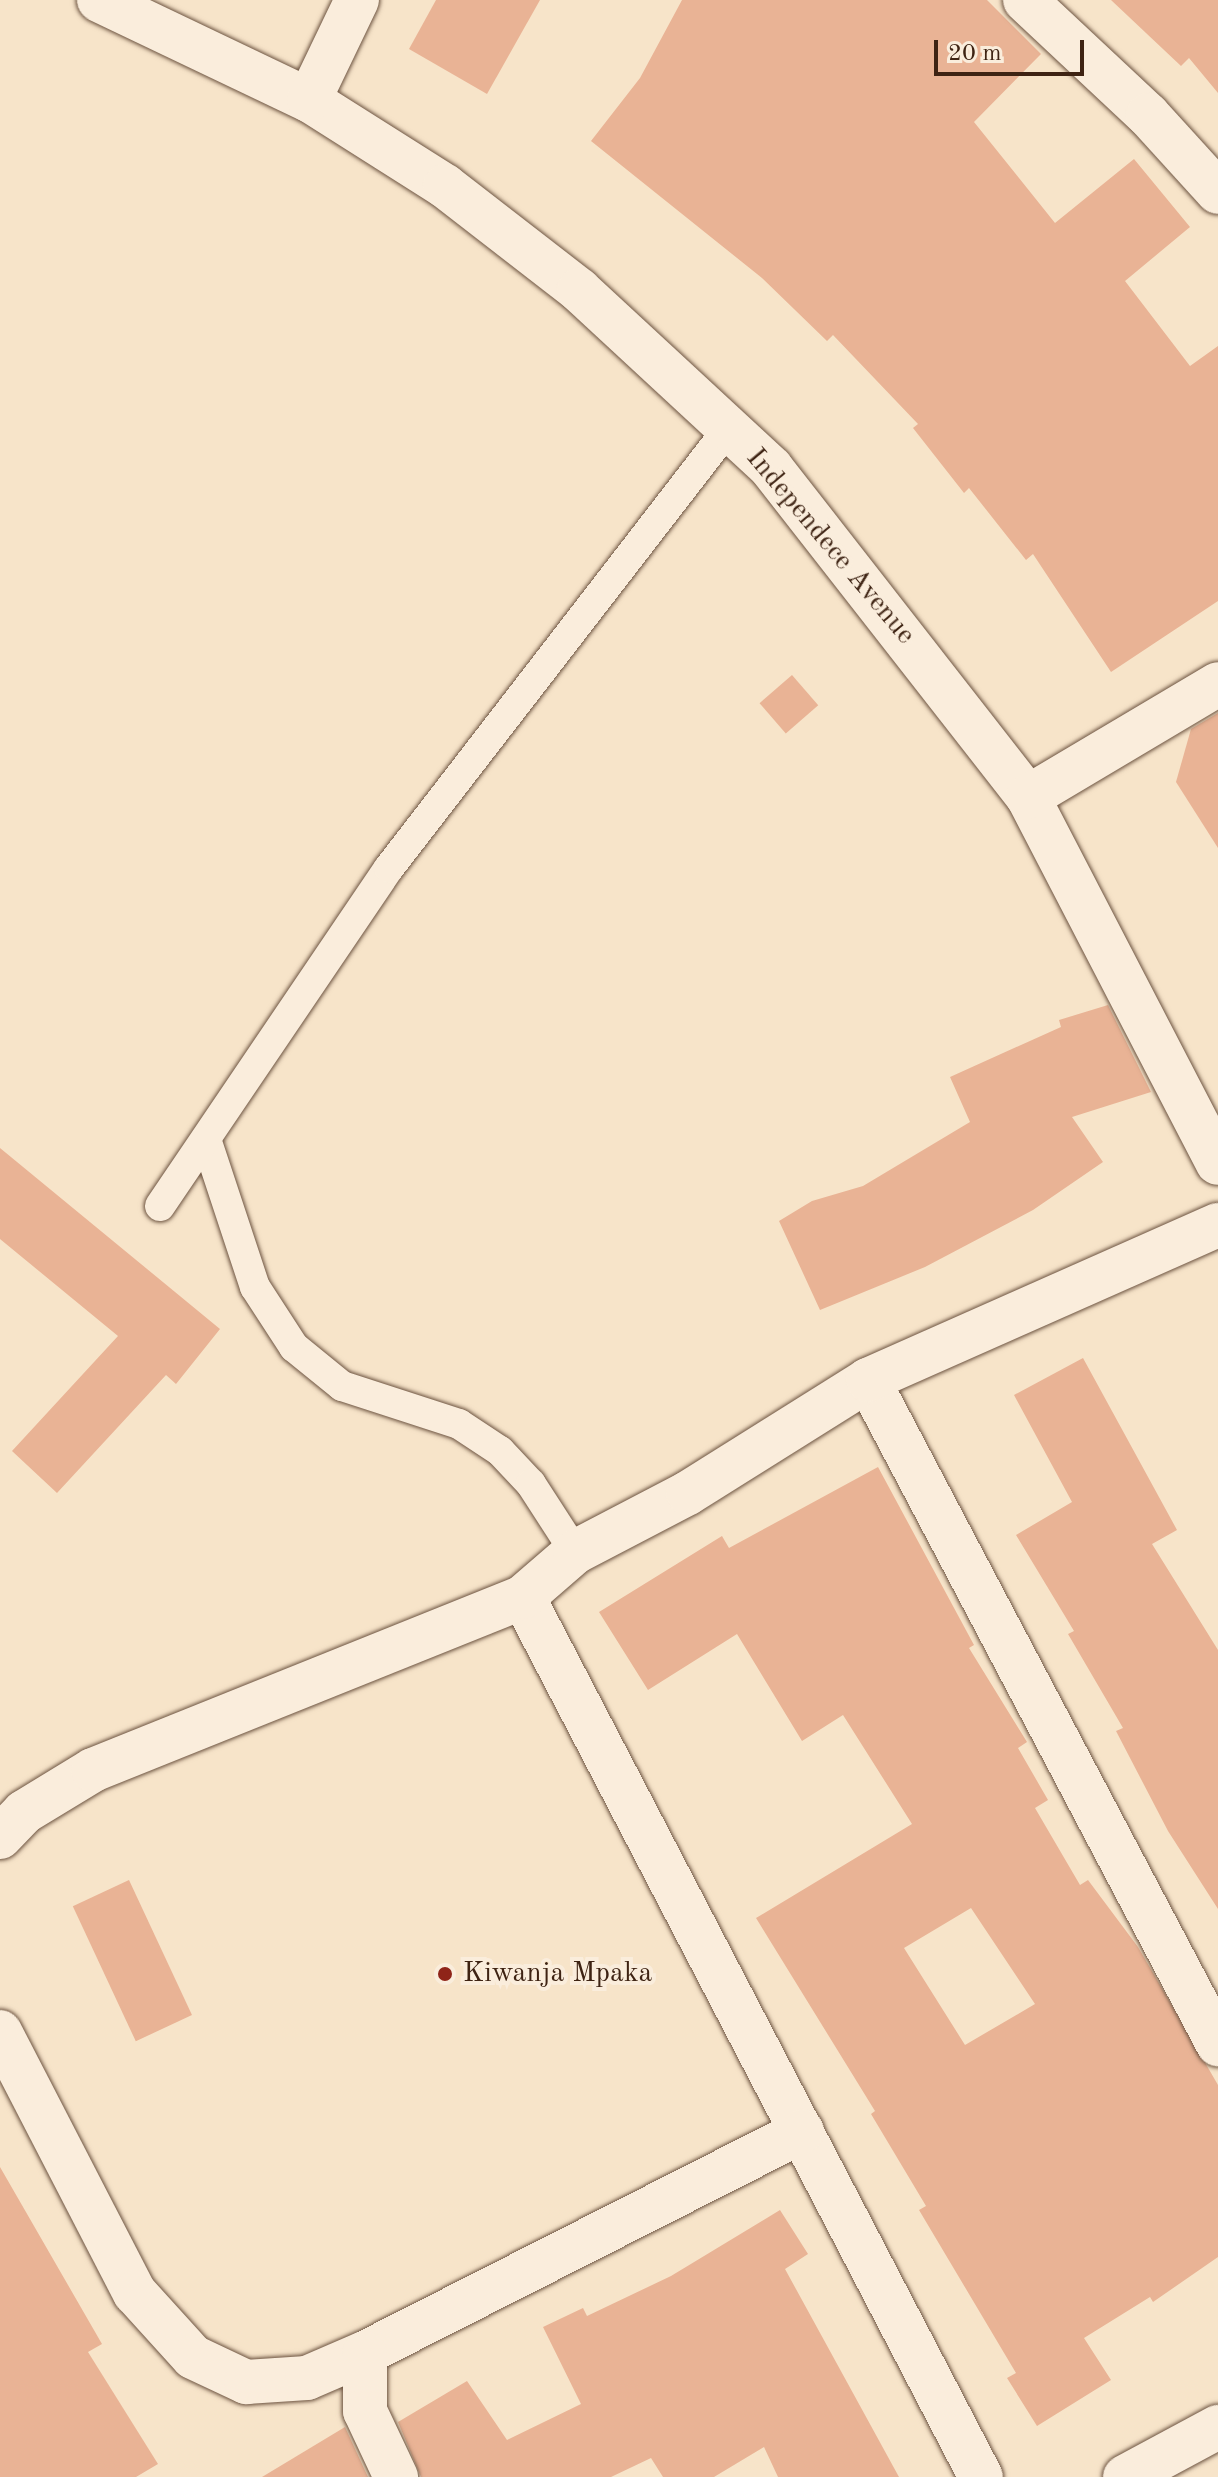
<!DOCTYPE html>
<html>
<head>
<meta charset="utf-8">
<style>
	body { margin:0 }
	#map { position:relative; width:1218px; height:2477px; overflow:hidden; background:#f7e4c9; font-family:"Old Standard TT",serif }
	div>[style] { position:absolute }
	[style*='--x'] { left:calc(var(--x)*1px); top:calc(var(--y)*1px); width:calc(var(--w)*1px); rotate:calc(var(--a)*1deg) }
	.building>* { inset:0; background:#e9b395; transform-origin:0 0 }
	.roads { filter:drop-shadow(0 0 2px #6c5340) drop-shadow(0 0 2px #6c5340) }
	.lane>* { height:30px; margin:-15px; padding:0 15px; transform-origin:15px; border-radius:15px; background:#faeddc }
	.street>* { height:44px; margin:-22px; padding:0 22px; transform-origin:22px; border-radius:22px; background:#faeddc }
	.dots>* { width:22px; height:22px; translate:-50% -50%; box-sizing:border-box; border:4px solid #faeddc; border-radius:50% }
	span { translate:-50% -50%; white-space:nowrap; text-align:center; line-height:1.15; -webkit-text-stroke:8px #faeddc; paint-order:stroke }
	.street-label { font-size:28px; color:#3e2313 }
	.poi-label { font-size:28px; color:#3e2313 }
	.left { translate:0 -50%; text-align:left }
	.scale { position:absolute; left:934px; top:40px; width:150px; height:36px; box-sizing:border-box; border:4px solid #3e2313; border-top:0; padding-left:10px; font-size:24px; line-height:28px; white-space:nowrap; color:#3e2313; -webkit-text-stroke:6px #faeddc; paint-order:stroke }
</style>
</head>
<body>
<div id="map">
	<div class="building">
		<i style="clip-path:polygon(436px 0,540px 0,487px 94px,409px 49px)"></i>
		<i style="clip-path:polygon(682px 0,987px 0,1041px 54px,974px 122px,1055px 223px,1134px 159px,1190px 227px,1125px 281px,1190px 366px,1218px 346px,1218px 601px,1111px 672px,1033px 554px,1026px 560px,969px 488px,964px 493px,913px 428px,918px 424px,833px 335px,827px 341px,762px 278px,591px 141px,640px 78px)"></i>
		<i style="clip-path:polygon(1111px 0,1218px 0,1218px 93px,1189px 58px,1181px 66px)"></i>
		<i style="left:792px;top:675px;width:40px;height:43px;rotate:49deg"></i>
		<i style="clip-path:polygon(1218px 713px,1218px 848px,1176px 782px,1191px 729px)"></i>
		<i style="clip-path:polygon(1108px 1005px,1151px 1092px,1072px 1117px,1103px 1162px,1033px 1210px,925px 1267px,820px 1310px,779px 1221px,812px 1201px,863px 1186px,970px 1122px,950px 1077px,1061px 1027px,1059px 1020px)"></i>
		<i style="clip-path:polygon(0 1148px,220px 1329px,176px 1384px,166px 1375px,57px 1493px,12px 1451px,118px 1336px,0 1239px)"></i>
		<i style="clip-path:polygon(1083px 1358px,1177px 1530px,1152px 1544px,1218px 1650px,1218px 1909px,1168px 1831px,1116px 1731px,1123px 1728px,1068px 1634px,1074px 1631px,1016px 1535px,1072px 1502px,1014px 1395px)"></i>
		<i style="clip-path:polygon(evenodd,878px 1467px,974px 1645px,969px 1648px,1027px 1742px,1018px 1748px,1048px 1800px,1035px 1808px,1080px 1885px,1088px 1880px,1138px 1947px,1218px 2085px,1218px 2257px,1153px 2302px,1150px 2297px,1084px 2338px,1111px 2380px,1037px 2426px,1007px 2378px,1016px 2373px,919px 2210px,926px 2206px,871px 2114px,875px 2111px,756px 1918px,912px 1824px,843px 1715px,802px 1741px,737px 1634px,648px 1690px,599px 1612px,722px 1536px,729px 1548px,878px 1467px,971px 1908px,1035px 2004px,965px 2045px,904px 1948px,971px 1908px)"></i>
		<i style="left:129px;top:1880px;width:149px;height:62px;rotate:65deg"></i>
		<i style="clip-path:polygon(0 2167px,102px 2344px,88px 2352px,158px 2464px,136px 2477px,0 2477px)"></i>
		<i style="clip-path:polygon(780px 2210px,808px 2254px,785px 2269px,899px 2477px,778px 2477px,764px 2447px,714px 2477px,663px 2477px,651px 2458px,611px 2477px,421px 2477px,398px 2422px,467px 2381px,507px 2440px,581px 2404px,543px 2327px,583px 2308px,587px 2316px,671px 2276px)"></i>
		<i style="clip-path:polygon(345px 2427px,368px 2477px,262px 2477px)"></i>
	</div>
	<div class="roads">
		<div class="lane">
			<i style="--x:206;--y:1139;--w:156;--a:71.7"></i>
			<i style="--x:255;--y:1287;--w:72;--a:57"></i>
			<i style="--x:294;--y:1347;--w:62;--a:39.1"></i>
			<i style="--x:342;--y:1386;--w:123;--a:18"></i>
			<i style="--x:459;--y:1424;--w:49;--a:33.4"></i>
			<i style="--x:500;--y:1451;--w:45;--a:46.8"></i>
			<i style="--x:531;--y:1484;--w:81;--a:57.1"></i>
			<i style="--x:160;--y:1206;--w:408;--a:-55.9"></i>
			<i style="--x:389;--y:868;--w:555;--a:-52.32"></i>
		</div>
		<div class="street">
			<i style="--x:99;--y:0;--w:233;--a:25.5"></i>
			<i style="--x:309;--y:100;--w:161;--a:32.3"></i>
			<i style="--x:445;--y:186;--w:170;--a:37.8"></i>
			<i style="--x:579;--y:290;--w:262;--a:42.8"></i>
			<i style="--x:771;--y:468;--w:417;--a:52"></i>
			<i style="--x:1028;--y:797;--w:412;--a:62.6"></i>
			<i style="--x:1025;--y:0;--w:168;--a:43.1"></i>
			<i style="--x:1148;--y:115;--w:104;--a:47.7"></i>
			<i style="--x:309;--y:100;--w:111;--a:-64.4"></i>
			<i style="--x:1028;--y:797;--w:221;--a:-30.7"></i>
			<i style="--x:868;--y:1380;--w:751;--a:62.21"></i>
			<i style="--x:523;--y:1597;--w:992;--a:62.51"></i>
			<i style="--x:0;--y:1837;--w:35;--a:-46"></i>
			<i style="--x:24;--y:1812;--w:81;--a:-31.3"></i>
			<i style="--x:93;--y:1770;--w:463;--a:-21.9"></i>
			<i style="--x:523;--y:1597;--w:69;--a:-40.9"></i>
			<i style="--x:575;--y:1552;--w:127;--a:-27.6"></i>
			<i style="--x:688;--y:1493;--w:213;--a:-32.1"></i>
			<i style="--x:868;--y:1380;--w:383;--a:-23.9"></i>
			<i style="--x:0;--y:2032;--w:294;--a:62.7"></i>
			<i style="--x:135;--y:2293;--w:86;--a:47.8"></i>
			<i style="--x:193;--y:2357;--w:59;--a:25.3"></i>
			<i style="--x:246;--y:2382;--w:61;--a:-3.8"></i>
			<i style="--x:307;--y:2378;--w:63;--a:-23.3"></i>
			<i style="--x:365;--y:2353;--w:490;--a:-26.9"></i>
			<i style="--x:365;--y:2353;--w:58;--a:90"></i>
			<i style="--x:365;--y:2411;--w:73;--a:64.8"></i>
			<i style="--x:1125;--y:2477;--w:106;--a:-28.3"></i>
		</div>
	</div>
	<div class="dots">
		<i style="left:445px;top:1974px;background:#8f2418"></i>
	</div>
	<div class="street-label">
		<span style="left:830px;top:547px;rotate:50deg">Independece Avenue</span>
	</div>
	<div class="poi-label">
		<span class="left" style="left:463px;top:1974px">Kiwanja Mpaka</span>
	</div>
	<div class="scale">20 m</div>
</div>
</body>
</html>
